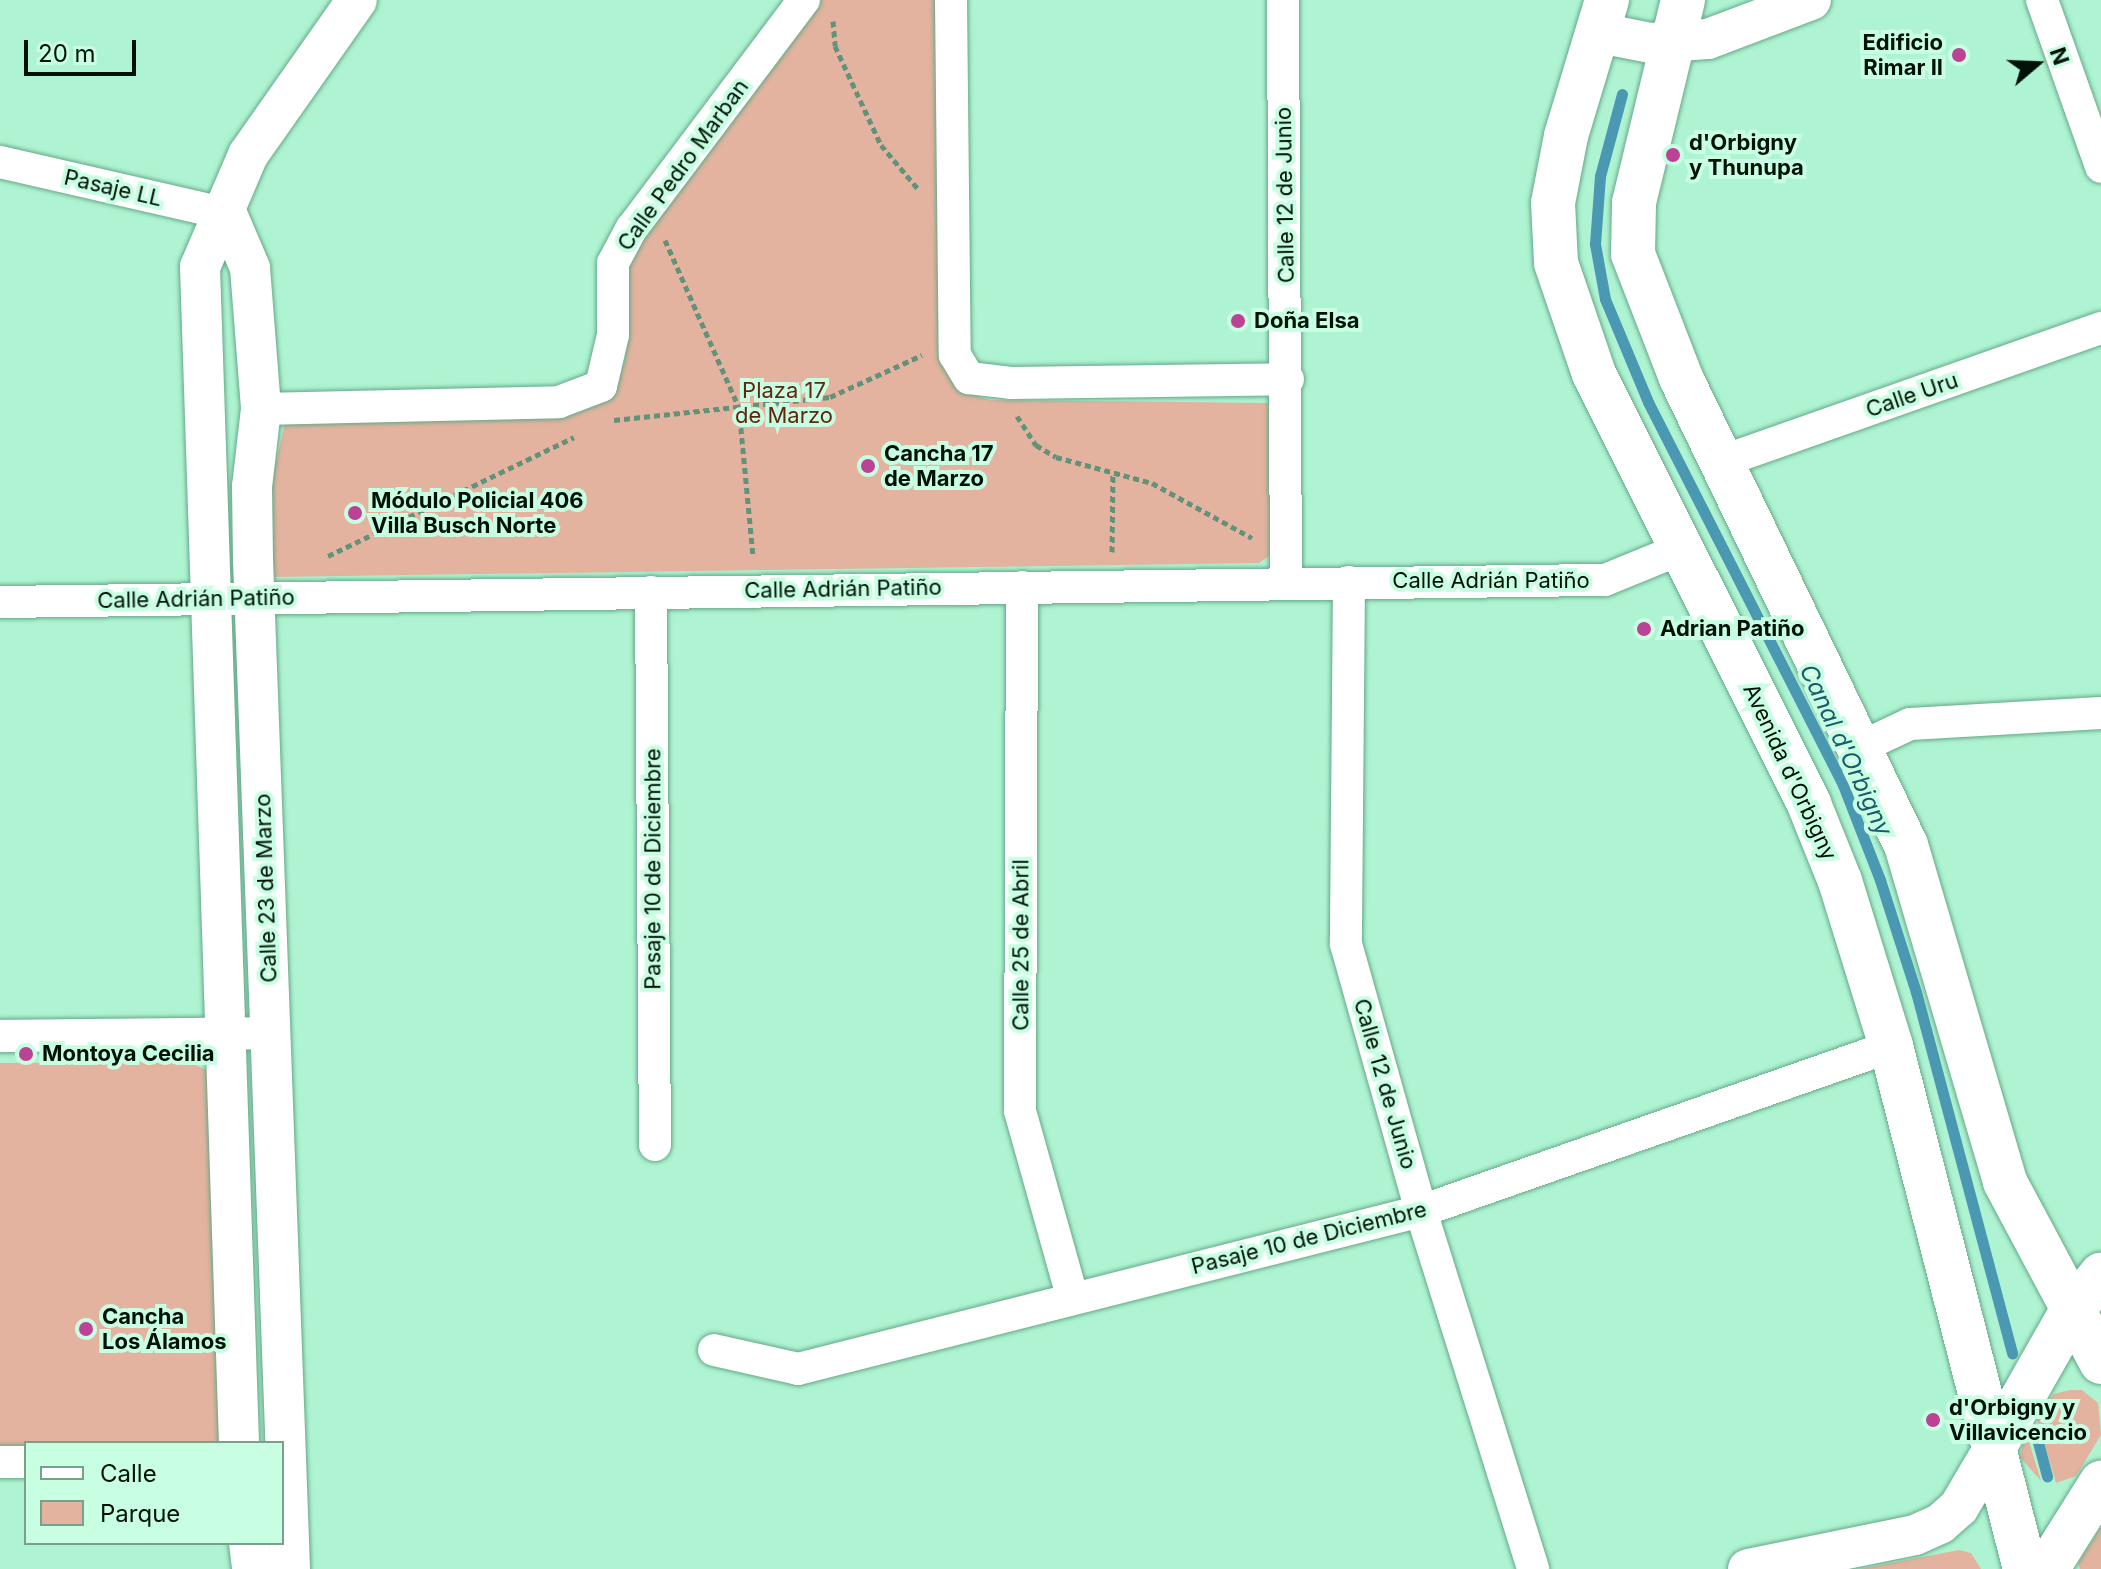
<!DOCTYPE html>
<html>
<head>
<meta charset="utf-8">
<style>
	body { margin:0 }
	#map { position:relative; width:2101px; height:1569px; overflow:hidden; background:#aff4d2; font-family:Inter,sans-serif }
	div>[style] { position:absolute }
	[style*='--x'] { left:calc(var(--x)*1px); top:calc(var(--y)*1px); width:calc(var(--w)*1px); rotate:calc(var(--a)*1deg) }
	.green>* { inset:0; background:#e4b39f }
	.stream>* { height:11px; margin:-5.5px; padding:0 5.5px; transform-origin:5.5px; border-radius:5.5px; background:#4a98b2 }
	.path>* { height:5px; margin-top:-2.5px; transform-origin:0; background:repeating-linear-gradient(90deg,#63927a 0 6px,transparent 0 10px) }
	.roads { filter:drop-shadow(0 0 2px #65a888) drop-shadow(0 0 2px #65a888) }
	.minor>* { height:32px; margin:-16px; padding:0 16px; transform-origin:16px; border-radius:16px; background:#fff }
	.tertiary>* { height:40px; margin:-20px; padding:0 20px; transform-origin:20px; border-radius:20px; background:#fff }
	.secondary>* { height:44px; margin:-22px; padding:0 22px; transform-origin:22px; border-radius:22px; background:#fff }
	.dots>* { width:22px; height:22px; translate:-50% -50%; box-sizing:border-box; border:4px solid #c8fee2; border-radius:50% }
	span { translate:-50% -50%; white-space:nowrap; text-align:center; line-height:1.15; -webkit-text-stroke:8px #c8fee2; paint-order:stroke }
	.poi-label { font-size:22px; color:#001208; font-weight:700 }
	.right { translate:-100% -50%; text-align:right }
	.left { translate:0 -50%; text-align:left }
	.street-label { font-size:22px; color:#001208 }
	.park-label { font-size:22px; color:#61260c }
	.water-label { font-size:24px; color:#1a5a6d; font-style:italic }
	.legend { position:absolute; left:24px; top:1441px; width:260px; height:104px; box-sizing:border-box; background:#c8fee2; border:2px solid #78a08b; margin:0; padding:10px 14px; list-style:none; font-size:24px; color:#001208 }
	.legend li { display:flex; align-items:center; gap:16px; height:40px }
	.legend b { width:40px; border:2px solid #78a08b }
	.north { position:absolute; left:1997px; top:24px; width:80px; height:80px; -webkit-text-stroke:6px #c8fee2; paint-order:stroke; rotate:71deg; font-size:22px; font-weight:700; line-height:32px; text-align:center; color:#001208 }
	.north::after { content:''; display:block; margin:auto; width:28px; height:36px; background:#001208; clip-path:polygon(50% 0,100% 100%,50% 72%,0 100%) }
	.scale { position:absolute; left:24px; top:40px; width:112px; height:36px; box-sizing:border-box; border:4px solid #001208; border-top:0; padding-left:10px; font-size:24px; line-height:28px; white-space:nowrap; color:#001208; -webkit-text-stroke:6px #c8fee2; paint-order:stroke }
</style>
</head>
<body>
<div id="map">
	<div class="green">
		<i style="clip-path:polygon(818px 0,935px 0,939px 199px,969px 394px,991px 400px,1270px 403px,1274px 553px,1259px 563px,272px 577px,272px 479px,285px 423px,612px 392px,625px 360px,625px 266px,635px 244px)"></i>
		<i style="clip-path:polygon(189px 1062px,211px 1072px,219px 1443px,26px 1443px,26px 1452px,0 1452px,0 1063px)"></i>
		<i style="clip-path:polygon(2070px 1390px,2082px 1390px,2098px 1403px,2101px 1435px,2076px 1476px,2056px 1483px,2036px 1416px,2054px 1394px)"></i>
		<i style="clip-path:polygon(2026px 1432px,2041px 1481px,2020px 1457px)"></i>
		<i style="clip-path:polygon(2101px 1527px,2101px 1569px,2080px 1569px,2078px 1563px)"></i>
		<i style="clip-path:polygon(1959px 1550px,1971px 1553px,1981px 1569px,1860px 1569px)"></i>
	</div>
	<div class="stream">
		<i style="--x:1622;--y:94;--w:85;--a:105"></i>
		<i style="--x:1600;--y:176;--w:68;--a:94.2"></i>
		<i style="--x:1595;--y:244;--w:56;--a:79.7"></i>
		<i style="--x:1605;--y:299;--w:112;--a:67.3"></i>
		<i style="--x:1648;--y:402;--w:430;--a:63"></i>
		<i style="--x:1843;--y:785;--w:102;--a:68.7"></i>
		<i style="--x:1880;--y:880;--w:118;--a:72.2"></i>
		<i style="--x:1916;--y:992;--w:374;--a:75.1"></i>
		<i style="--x:2035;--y:1431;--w:47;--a:75.1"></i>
	</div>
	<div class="path">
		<i style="--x:833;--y:21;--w:25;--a:85"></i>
		<i style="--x:835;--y:46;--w:109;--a:65.1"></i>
		<i style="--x:881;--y:145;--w:59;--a:49.8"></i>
		<i style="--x:665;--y:240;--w:184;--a:66.2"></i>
		<i style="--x:739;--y:408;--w:150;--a:84.6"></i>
		<i style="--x:1017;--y:416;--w:35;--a:57"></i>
		<i style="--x:1036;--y:445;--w:23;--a:31"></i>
		<i style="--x:1056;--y:457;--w:99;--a:15.2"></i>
		<i style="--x:1152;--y:483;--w:114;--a:28.8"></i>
		<i style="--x:614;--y:420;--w:217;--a:-6.1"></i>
		<i style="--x:830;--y:397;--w:101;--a:-24.5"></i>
		<i style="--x:1112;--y:552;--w:78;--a:-89.3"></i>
		<i style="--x:328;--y:556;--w:273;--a:-25.8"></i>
	</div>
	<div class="roads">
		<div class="minor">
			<i style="--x:951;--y:0;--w:355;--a:89.4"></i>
			<i style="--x:955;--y:355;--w:27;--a:59"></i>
			<i style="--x:969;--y:378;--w:42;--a:6.8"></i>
			<i style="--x:1011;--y:383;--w:277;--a:-0.8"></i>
			<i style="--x:1283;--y:0;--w:583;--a:89.71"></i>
			<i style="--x:2042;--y:0;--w:177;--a:70.5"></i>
			<i style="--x:0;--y:162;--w:233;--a:12.9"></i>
			<i style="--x:261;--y:409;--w:298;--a:-1.3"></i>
			<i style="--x:559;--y:402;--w:45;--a:-20.9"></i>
			<i style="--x:601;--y:386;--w:52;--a:-76.8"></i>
			<i style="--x:613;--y:335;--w:72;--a:-90"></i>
			<i style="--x:613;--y:263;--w:40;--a:-62"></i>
			<i style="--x:632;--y:228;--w:286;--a:-53"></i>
			<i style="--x:1723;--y:461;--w:401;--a:-19.4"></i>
			<i style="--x:1349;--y:582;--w:362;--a:90.5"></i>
			<i style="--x:1346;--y:944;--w:277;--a:74.3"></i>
			<i style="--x:1421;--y:1211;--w:375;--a:72.6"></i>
			<i style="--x:1022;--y:587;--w:524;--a:90.22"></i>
			<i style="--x:1020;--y:1111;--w:192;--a:74.3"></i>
			<i style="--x:651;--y:592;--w:553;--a:89.59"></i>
			<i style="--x:0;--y:602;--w:1605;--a:-0.79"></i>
			<i style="--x:1605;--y:580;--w:82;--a:-22.2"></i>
			<i style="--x:1861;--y:747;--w:54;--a:-25.1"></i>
			<i style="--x:1910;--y:724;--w:191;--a:-3.3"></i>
			<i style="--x:0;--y:1036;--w:270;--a:-0.6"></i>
			<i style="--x:714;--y:1350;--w:86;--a:12.7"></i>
			<i style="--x:798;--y:1369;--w:643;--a:-14.23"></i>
			<i style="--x:1421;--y:1211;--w:498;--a:-19.3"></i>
			<i style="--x:0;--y:1462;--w:26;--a:0"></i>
		</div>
		<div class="tertiary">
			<i style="--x:1600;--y:33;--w:52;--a:11.1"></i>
			<i style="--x:1651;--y:43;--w:57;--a:-4"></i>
			<i style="--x:1708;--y:39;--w:110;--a:-20.7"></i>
			<i style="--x:227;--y:214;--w:59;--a:66.9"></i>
			<i style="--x:250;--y:268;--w:141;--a:85.5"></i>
			<i style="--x:261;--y:409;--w:79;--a:96.6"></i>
			<i style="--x:252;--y:487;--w:72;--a:89.2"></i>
			<i style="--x:253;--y:559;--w:1011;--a:87.9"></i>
			<i style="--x:239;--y:1443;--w:1177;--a:-91.9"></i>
			<i style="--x:200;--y:267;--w:122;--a:-66.8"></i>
			<i style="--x:248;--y:155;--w:189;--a:-54.9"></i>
			<i style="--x:249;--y:1543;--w:26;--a:83"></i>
			<i style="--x:1748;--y:1569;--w:170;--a:-11.5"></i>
			<i style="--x:1915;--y:1535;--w:27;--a:-24"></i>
			<i style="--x:1940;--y:1524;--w:25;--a:-42"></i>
			<i style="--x:1959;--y:1507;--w:71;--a:-59.5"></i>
		</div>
		<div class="secondary">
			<i style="--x:1607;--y:0;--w:142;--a:106.8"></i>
			<i style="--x:1566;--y:136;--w:68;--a:101"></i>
			<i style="--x:1553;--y:203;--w:60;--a:87.1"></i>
			<i style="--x:1556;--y:263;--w:117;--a:71.1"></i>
			<i style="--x:1594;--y:374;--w:481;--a:63.4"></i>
			<i style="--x:1809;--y:804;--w:83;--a:68.1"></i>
			<i style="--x:1840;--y:881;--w:173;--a:72.8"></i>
			<i style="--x:1891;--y:1046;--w:540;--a:75.63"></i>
			<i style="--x:1683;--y:0;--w:209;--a:103.6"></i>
			<i style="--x:1634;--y:203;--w:51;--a:91.1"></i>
			<i style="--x:1633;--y:254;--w:133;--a:68.8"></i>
			<i style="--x:1681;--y:378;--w:518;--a:64.28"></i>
			<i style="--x:1906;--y:845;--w:351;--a:73.6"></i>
			<i style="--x:2005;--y:1182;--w:204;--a:61.9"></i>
			<i style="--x:1995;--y:1446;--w:154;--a:-60.4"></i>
			<i style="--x:2071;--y:1312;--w:48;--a:-51"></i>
			<i style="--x:2047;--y:1569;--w:102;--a:-57.9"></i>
		</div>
	</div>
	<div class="dots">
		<i style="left:1959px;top:55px;background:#bb4295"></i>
		<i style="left:1673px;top:155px;background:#bb4295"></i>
		<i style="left:1238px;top:321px;background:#bb4295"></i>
		<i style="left:868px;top:466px;background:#bb4295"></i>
		<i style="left:355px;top:513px;background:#bb4295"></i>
		<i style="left:1644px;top:629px;background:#bb4295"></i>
		<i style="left:26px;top:1054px;background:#bb4295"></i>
		<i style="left:86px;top:1329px;background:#bb4295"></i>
		<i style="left:1933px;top:1420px;background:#bb4295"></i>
	</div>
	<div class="poi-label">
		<span class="right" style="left:1943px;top:55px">Edificio<br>Rimar II</span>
		<span class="left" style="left:1689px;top:155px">d'Orbigny<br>y Thunupa</span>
		<span class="left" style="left:1254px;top:321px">Doña Elsa</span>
		<span class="left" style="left:884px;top:466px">Cancha 17<br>de Marzo</span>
		<span class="left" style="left:371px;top:513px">Módulo Policial 406<br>Villa Busch Norte</span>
		<span class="left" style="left:1660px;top:629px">Adrian Patiño</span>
		<span class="left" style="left:42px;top:1054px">Montoya Cecilia</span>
		<span class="left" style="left:102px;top:1329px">Cancha<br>Los Álamos</span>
		<span class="left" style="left:1949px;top:1420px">d'Orbigny y<br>Villavicencio</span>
	</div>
	<div class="street-label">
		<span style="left:683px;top:165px;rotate:-54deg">Calle Pedro Marban</span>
		<span style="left:113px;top:188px;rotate:13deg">Pasaje LL</span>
		<span style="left:1285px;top:195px;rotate:-91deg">Calle 12 de Junio</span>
		<span style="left:1912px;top:395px;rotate:-19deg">Calle Uru</span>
		<span style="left:1491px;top:581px">Calle Adrián Patiño</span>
		<span style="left:843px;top:589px;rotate:-1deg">Calle Adrián Patiño</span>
		<span style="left:196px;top:599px;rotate:-1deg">Calle Adrián Patiño</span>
		<span style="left:1790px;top:772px;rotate:65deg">Avenida d'Orbigny</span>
		<span style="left:653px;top:869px;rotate:-90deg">Pasaje 10 de Diciembre</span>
		<span style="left:266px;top:888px;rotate:-92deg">Calle 23 de Marzo</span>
		<span style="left:1021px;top:945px;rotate:-90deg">Calle 25 de Abril</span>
		<span style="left:1385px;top:1084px;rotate:74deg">Calle 12 de Junio</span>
		<span style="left:1309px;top:1238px;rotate:-14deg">Pasaje 10 de Diciembre</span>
	</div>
	<div class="park-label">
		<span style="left:784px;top:403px">Plaza 17<br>de Marzo</span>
	</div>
	<div class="water-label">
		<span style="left:1846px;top:750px;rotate:65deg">Canal d'Orbigny</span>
	</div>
	<ul class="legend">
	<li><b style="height:10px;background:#fff"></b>Calle</li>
	<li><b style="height:22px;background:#e4b39f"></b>Parque</li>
	</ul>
	<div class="north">N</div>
	<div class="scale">20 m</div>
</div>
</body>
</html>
